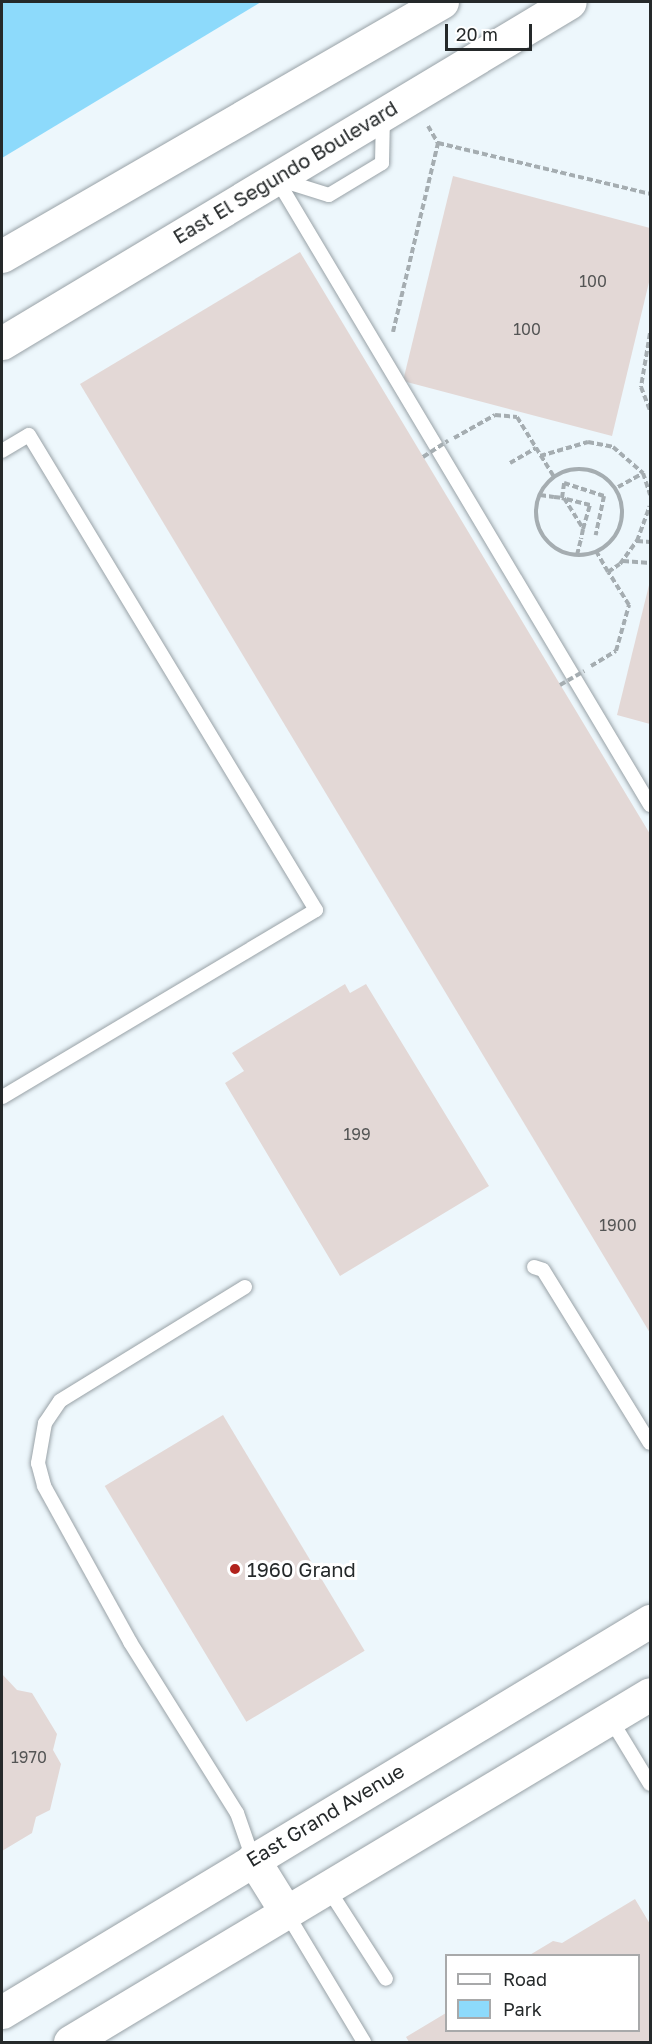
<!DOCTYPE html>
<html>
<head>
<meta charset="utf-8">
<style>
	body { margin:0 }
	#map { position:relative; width:652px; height:2044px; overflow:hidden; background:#edf7fc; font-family:"Golos Text",sans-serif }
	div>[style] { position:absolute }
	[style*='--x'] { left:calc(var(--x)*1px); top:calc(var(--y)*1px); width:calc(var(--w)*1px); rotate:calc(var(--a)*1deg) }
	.green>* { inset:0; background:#8ddafb }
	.building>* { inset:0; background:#e3d8d6; transform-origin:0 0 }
	.path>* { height:4px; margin-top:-2px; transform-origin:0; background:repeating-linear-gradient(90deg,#a5adb1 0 6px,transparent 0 9px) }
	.path>.ring { margin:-2px; padding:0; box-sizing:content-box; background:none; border:4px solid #a5adb1; border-radius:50% }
	.roads { filter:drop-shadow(0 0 2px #99a2a7) drop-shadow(0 0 2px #99a2a7) }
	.service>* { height:14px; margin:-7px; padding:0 7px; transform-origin:7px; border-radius:7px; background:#fff }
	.tertiary>* { height:33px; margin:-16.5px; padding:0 16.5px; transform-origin:16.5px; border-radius:16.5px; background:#fff }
	.secondary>* { height:33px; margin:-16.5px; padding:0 16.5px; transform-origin:16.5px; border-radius:16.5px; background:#fff }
	.path-bridge>* { height:4px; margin-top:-2px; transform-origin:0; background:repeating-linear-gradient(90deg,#a5adb1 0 6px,transparent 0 9px) }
	.dots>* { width:16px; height:16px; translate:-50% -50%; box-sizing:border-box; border:3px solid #fff; border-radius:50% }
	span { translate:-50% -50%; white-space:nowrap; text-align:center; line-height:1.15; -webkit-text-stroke:6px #fff; paint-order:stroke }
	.number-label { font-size:16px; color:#545555 }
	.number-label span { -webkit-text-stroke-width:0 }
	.street-label { font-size:20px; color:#25292a }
	.poi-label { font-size:20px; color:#25292a }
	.left { translate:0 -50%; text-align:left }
	.frame { position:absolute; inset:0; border:3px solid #25292a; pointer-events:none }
	.legend { position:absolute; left:445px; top:1954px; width:195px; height:78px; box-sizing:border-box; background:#fff; border:2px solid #a8a9aa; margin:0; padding:8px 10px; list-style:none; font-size:18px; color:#25292a }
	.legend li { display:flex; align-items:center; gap:12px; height:30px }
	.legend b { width:30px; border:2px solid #a8a9aa }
	.scale { position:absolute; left:445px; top:24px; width:87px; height:27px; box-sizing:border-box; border:3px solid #25292a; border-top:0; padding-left:8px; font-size:18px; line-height:21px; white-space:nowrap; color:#25292a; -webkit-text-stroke:4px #fff; paint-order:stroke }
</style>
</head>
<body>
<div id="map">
	<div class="green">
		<i style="clip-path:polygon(2px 2px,261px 2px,2px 158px)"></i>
	</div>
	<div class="building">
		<i style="clip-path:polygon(453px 176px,650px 228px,650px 278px,612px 436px,403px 381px)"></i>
		<i style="clip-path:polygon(300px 252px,650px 834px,650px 1333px,80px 384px)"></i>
		<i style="clip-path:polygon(650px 581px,650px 724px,617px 715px)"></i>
		<i style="clip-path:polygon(345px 984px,350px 993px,366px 984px,489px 1186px,340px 1276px,225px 1083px,244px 1071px,232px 1053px)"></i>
		<i style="left:223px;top:1415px;width:275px;height:138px;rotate:59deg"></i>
		<i style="clip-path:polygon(2px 1674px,17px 1690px,32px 1693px,57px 1734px,53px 1750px,61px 1764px,50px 1810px,36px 1817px,32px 1833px,2px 1851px)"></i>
		<i style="clip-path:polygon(635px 1899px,650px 1924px,650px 2042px,409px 2042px,406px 2037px,446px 2013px,446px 2030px,638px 2030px,638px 1956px,528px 1956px,553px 1941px,562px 1943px)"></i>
	</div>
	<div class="path">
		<i style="--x:428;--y:126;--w:20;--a:60"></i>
		<i style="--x:393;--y:332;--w:194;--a:-76.6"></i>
		<i style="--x:438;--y:143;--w:218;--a:13.5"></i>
		<i style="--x:650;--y:333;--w:55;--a:99.5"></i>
		<i style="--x:641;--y:387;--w:26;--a:69"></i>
		<i style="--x:454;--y:438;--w:47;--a:-29.3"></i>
		<i style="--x:495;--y:415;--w:22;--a:5"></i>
		<i style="--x:517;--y:417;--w:70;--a:58.3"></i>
		<i style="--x:540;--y:456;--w:50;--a:-16.3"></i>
		<i style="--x:588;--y:442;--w:25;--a:11"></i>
		<i style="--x:613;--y:447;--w:40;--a:41"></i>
		<i style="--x:643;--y:473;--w:23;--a:72"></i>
		<i style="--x:510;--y:463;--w:30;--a:-30"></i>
		<i class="ring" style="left:536px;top:469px;width:82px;height:82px"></i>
		<i style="--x:618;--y:487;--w:29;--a:-29"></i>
		<i style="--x:540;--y:495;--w:14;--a:8"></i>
		<i style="--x:583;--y:529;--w:25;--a:-74"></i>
		<i style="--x:590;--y:505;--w:29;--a:-166"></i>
		<i style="--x:562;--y:498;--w:15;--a:-82"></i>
		<i style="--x:564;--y:483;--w:42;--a:18"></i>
		<i style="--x:604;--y:496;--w:40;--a:102"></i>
		<i style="--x:637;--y:541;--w:13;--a:4"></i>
		<i style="--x:596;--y:551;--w:24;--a:60"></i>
		<i style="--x:608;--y:572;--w:14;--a:-34"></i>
		<i style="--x:620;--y:564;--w:29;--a:-54"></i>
		<i style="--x:637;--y:541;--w:37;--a:-70"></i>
		<i style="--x:577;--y:555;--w:16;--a:-76"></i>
		<i style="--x:623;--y:561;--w:27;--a:4"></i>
		<i style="--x:591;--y:666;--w:29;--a:-31"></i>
		<i style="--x:616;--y:651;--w:48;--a:-74.2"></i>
		<i style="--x:629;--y:605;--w:39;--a:-122"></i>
	</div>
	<div class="roads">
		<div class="service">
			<i style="--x:276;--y:178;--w:730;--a:59.18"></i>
			<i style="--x:281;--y:180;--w:50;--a:17.4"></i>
			<i style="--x:329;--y:195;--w:62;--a:-31.1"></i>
			<i style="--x:382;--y:163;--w:48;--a:-88.8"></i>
			<i style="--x:2;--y:451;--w:31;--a:-31"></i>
			<i style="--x:29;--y:435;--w:555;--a:58.86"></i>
			<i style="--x:316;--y:910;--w:365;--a:149.2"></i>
			<i style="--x:534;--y:1267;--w:9;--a:18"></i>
			<i style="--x:543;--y:1270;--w:203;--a:58.3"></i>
			<i style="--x:245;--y:1287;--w:217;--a:148.4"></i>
			<i style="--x:60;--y:1401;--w:27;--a:124"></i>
			<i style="--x:45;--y:1423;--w:41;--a:99.9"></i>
			<i style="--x:38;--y:1463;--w:24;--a:75"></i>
			<i style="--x:44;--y:1486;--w:178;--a:61.1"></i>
			<i style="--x:130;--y:1642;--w:202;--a:58"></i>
			<i style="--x:237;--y:1813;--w:49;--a:70.8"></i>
			<i style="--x:610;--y:1718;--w:77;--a:58.8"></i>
			<i style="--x:327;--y:1887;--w:109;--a:57.3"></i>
			<i style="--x:286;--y:1912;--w:152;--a:59"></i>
		</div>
		<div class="tertiary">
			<i style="--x:253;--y:1859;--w:62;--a:58.1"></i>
			<i style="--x:2;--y:2012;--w:757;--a:-31.11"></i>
			<i style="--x:70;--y:2042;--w:676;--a:-30.96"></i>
		</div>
		<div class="secondary">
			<i style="--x:2;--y:256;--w:508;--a:-30"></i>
			<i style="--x:2;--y:343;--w:662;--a:-30.98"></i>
		</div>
	</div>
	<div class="path-bridge">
		<i style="--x:423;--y:457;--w:30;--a:-33"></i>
		<i style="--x:554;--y:497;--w:10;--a:6"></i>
		<i style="--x:564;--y:498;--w:36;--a:58"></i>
		<i style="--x:583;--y:529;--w:10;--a:101"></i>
		<i style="--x:560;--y:685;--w:28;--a:-30"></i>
	</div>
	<div class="dots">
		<i style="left:235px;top:1569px;background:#b1221c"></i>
	</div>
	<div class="number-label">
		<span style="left:593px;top:281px">100</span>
		<span style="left:527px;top:329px">100</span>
		<span style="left:357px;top:1134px">199</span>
		<span style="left:618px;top:1225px">1900</span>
		<span style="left:29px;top:1757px">1970</span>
	</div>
	<div class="street-label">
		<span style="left:285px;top:172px;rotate:-31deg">East El Segundo Boulevard</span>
		<span style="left:325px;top:1815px;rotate:-31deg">East Grand Avenue</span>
	</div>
	<div class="poi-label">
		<span class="left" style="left:247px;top:1569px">1960 Grand</span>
	</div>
	<div class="frame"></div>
	<ul class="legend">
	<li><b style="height:8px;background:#fff"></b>Road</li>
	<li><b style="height:16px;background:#8ddafb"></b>Park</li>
	</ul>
	<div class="scale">20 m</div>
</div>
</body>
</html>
